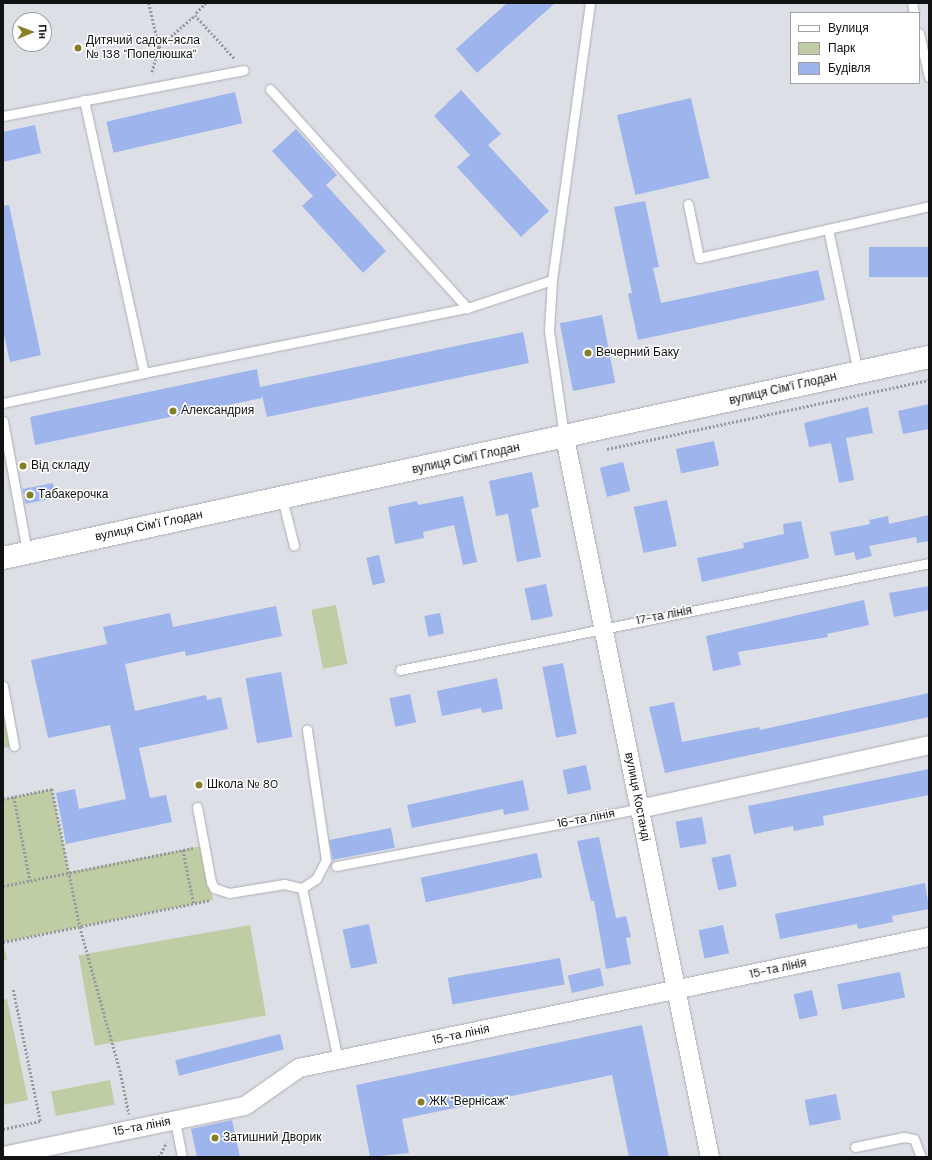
<!DOCTYPE html>
<html>
<head>
<meta charset="utf-8">
<style>
	body { margin:0 }
	#map { position:relative; width:932px; height:1160px; overflow:hidden; background:#dddfe6; font-family:"DM Sans",sans-serif }
	div>[style] { position:absolute }
	[style*='--x'] { left:calc(var(--x)*1px); top:calc(var(--y)*1px); width:calc(var(--w)*1px); rotate:calc(var(--a)*1deg) }
	.green>* { inset:0; background:#bfcda4; transform-origin:0 0 }
	.building>* { inset:0; background:#9db4ec; transform-origin:0 0 }
	.path>* { height:2.5px; margin-top:-1.25px; transform-origin:0; background:repeating-linear-gradient(90deg,#97999e 0 2px,transparent 0 4px) }
	.roads { filter:drop-shadow(0 0 1px #aaadb3) drop-shadow(0 0 1px #aaadb3) }
	.service>* { height:9px; margin:-4.5px; padding:0 4.5px; transform-origin:4.5px; border-radius:4.5px; background:#fff }
	.minor>* { height:18px; margin:-9px; padding:0 9px; transform-origin:9px; border-radius:9px; background:#fff }
	.tertiary>* { height:22px; margin:-11px; padding:0 11px; transform-origin:11px; border-radius:11px; background:#fff }
	.dots>* { width:11px; height:11px; translate:-50% -50%; box-sizing:border-box; border:2px solid #fff; border-radius:50% }
	span { translate:-50% -50%; white-space:nowrap; text-align:center; line-height:1.15; -webkit-text-stroke:3px #fff; paint-order:stroke }
	.poi-label { font-size:12px; color:#101113 }
	.left { translate:0 -50%; text-align:left }
	.street-label { font-size:12px; color:#101113 }
	.frame { position:absolute; inset:0; border:4px solid #101113; pointer-events:none }
	.legend { position:absolute; left:790px; top:12px; width:130px; height:72px; box-sizing:border-box; background:#fff; border:1px solid #9fa0a1; margin:0; padding:5px 7px; list-style:none; font-size:12px; color:#101113 }
	.legend li { display:flex; align-items:center; gap:8px; height:20px }
	.legend b { width:20px; border:1px solid #9fa0a1 }
	.north { position:absolute; left:12px; top:12px; width:40px; height:40px; box-sizing:border-box; background:#fff; border:1px solid #9fa0a1; border-radius:50%; rotate:89deg; font-size:11px; font-weight:700; line-height:16px; text-align:center; color:#101113 }
	.north::after { content:''; display:block; margin:auto; width:14px; height:18px; background:#867f26; clip-path:polygon(50% 0,100% 100%,50% 72%,0 100%) }
</style>
</head>
<body>
<div id="map">
	<div class="green">
		<i style="left:336px;top:605px;width:60px;height:25px;rotate:79deg"></i>
		<i style="clip-path:polygon(3px 686px,14px 746px,3px 748px)"></i>
		<i style="clip-path:polygon(52px 789px,69px 872px,202px 846px,213px 900px,3px 942px,7px 960px,3px 961px,3px 799px)"></i>
		<i style="left:250px;top:925px;width:92px;height:174px;rotate:80deg"></i>
		<i style="clip-path:polygon(7px 999px,28px 1100px,3px 1105px,3px 1000px)"></i>
		<i style="left:110px;top:1080px;width:25px;height:60px;rotate:79deg"></i>
	</div>
	<div class="building">
		<i style="clip-path:polygon(507px 3px,555px 3px,477px 73px,456px 49px)"></i>
		<i style="clip-path:polygon(461px 90px,501px 134px,488px 145px,549px 211px,521px 237px,457px 167px,470px 155px,434px 116px)"></i>
		<i style="left:235px;top:92px;width:32px;height:132px;rotate:77deg"></i>
		<i style="left:691px;top:98px;width:82px;height:76px;rotate:77deg"></i>
		<i style="clip-path:polygon(35px 125px,41px 153px,3px 162px,3px 132px)"></i>
		<i style="clip-path:polygon(296px 129px,337px 175px,326px 185px,386px 251px,363px 273px,302px 206px,313px 196px,272px 151px)"></i>
		<i style="clip-path:polygon(645px 201px,659px 267px,653px 268px,661px 303px,818px 270px,825px 300px,638px 340px,628px 294px,632px 293px,614px 207px)"></i>
		<i style="clip-path:polygon(9px 205px,41px 355px,10px 362px,3px 330px,3px 206px)"></i>
		<i style="left:929px;top:247px;width:30px;height:60px;rotate:90deg"></i>
		<i style="left:602px;top:315px;width:69px;height:43px;rotate:79deg"></i>
		<i style="clip-path:polygon(523px 332px,529px 363px,267px 417px,262px 395px,262px 398px,35px 445px,30px 417px,257px 369px,260px 387px)"></i>
		<i style="clip-path:polygon(929px 404px,929px 429px,903px 434px,898px 411px)"></i>
		<i style="clip-path:polygon(868px 407px,873px 433px,846px 438px,854px 480px,839px 483px,831px 443px,809px 447px,804px 423px)"></i>
		<i style="left:714px;top:441px;width:25px;height:39px;rotate:78deg"></i>
		<i style="left:623px;top:462px;width:30px;height:24px;rotate:76deg"></i>
		<i style="clip-path:polygon(532px 472px,539px 507px,531px 509px,541px 557px,517px 562px,508px 514px,496px 516px,489px 481px)"></i>
		<i style="left:53px;top:483px;width:15px;height:31px;rotate:79deg"></i>
		<i style="clip-path:polygon(463px 496px,477px 562px,463px 565px,454px 525px,423px 532px,424px 538px,395px 544px,388px 507px,417px 501px,418px 505px)"></i>
		<i style="left:667px;top:500px;width:47px;height:34px;rotate:78deg"></i>
		<i style="clip-path:polygon(929px 515px,929px 541px,917px 543px,916px 537px,869px 546px,872px 556px,856px 560px,854px 552px,835px 556px,830px 532px,870px 524px,869px 520px,888px 516px,889px 524px)"></i>
		<i style="clip-path:polygon(801px 521px,809px 558px,702px 582px,697px 558px,744px 548px,743px 543px,784px 534px,783px 524px)"></i>
		<i style="left:379px;top:555px;width:28px;height:13px;rotate:77deg"></i>
		<i style="left:546px;top:584px;width:33px;height:22px;rotate:78deg"></i>
		<i style="clip-path:polygon(929px 586px,929px 610px,894px 617px,889px 593px)"></i>
		<i style="clip-path:polygon(864px 600px,869px 625px,827px 634px,828px 637px,738px 652px,741px 665px,713px 671px,706px 636px)"></i>
		<i style="clip-path:polygon(276px 606px,282px 636px,186px 656px,185px 651px,125px 664px,135px 711px,206px 695px,207px 700px,221px 697px,228px 729px,139px 748px,150px 798px,166px 795px,172px 822px,66px 844px,56px 793px,75px 789px,79px 809px,126px 799px,110px 725px,48px 738px,31px 660px,107px 644px,103px 627px,170px 613px,173px 627px)"></i>
		<i style="left:440px;top:613px;width:21px;height:16px;rotate:79deg"></i>
		<i style="left:563px;top:663px;width:72px;height:21px;rotate:79deg"></i>
		<i style="left:281px;top:672px;width:66px;height:36px;rotate:80deg"></i>
		<i style="clip-path:polygon(497px 678px,503px 709px,482px 713px,481px 708px,442px 716px,437px 691px)"></i>
		<i style="clip-path:polygon(929px 693px,929px 717px,665px 773px,649px 707px,674px 702px,682px 742px,759px 727px,760px 730px)"></i>
		<i style="left:410px;top:694px;width:29px;height:21px;rotate:78deg"></i>
		<i style="left:586px;top:765px;width:25px;height:24px;rotate:78deg"></i>
		<i style="clip-path:polygon(929px 769px,929px 795px,823px 816px,824px 825px,794px 831px,793px 826px,754px 834px,748px 806px)"></i>
		<i style="clip-path:polygon(523px 780px,529px 810px,504px 815px,503px 809px,412px 828px,407px 805px)"></i>
		<i style="left:702px;top:817px;width:27px;height:27px;rotate:80deg"></i>
		<i style="left:391px;top:828px;width:20px;height:63px;rotate:79deg"></i>
		<i style="clip-path:polygon(599px 837px,616px 918px,626px 916px,631px 937px,626px 938px,631px 964px,606px 969px,594px 901px,591px 901px,577px 841px)"></i>
		<i style="left:537px;top:853px;width:25px;height:119px;rotate:78deg"></i>
		<i style="left:730px;top:854px;width:33px;height:19px;rotate:78deg"></i>
		<i style="clip-path:polygon(925px 883px,929px 909px,892px 916px,893px 922px,858px 929px,857px 924px,780px 939px,775px 914px)"></i>
		<i style="left:369px;top:924px;width:40px;height:27px;rotate:78deg"></i>
		<i style="left:723px;top:925px;width:29px;height:25px;rotate:78deg"></i>
		<i style="left:560px;top:958px;width:27px;height:114px;rotate:80deg"></i>
		<i style="left:600px;top:968px;width:18px;height:33px;rotate:77deg"></i>
		<i style="left:900px;top:972px;width:26px;height:64px;rotate:79deg"></i>
		<i style="left:812px;top:990px;width:26px;height:19px;rotate:77deg"></i>
		<i style="clip-path:polygon(642px 1025px,669px 1157px,629px 1157px,612px 1075px,402px 1119px,409px 1153px,370px 1157px,356px 1085px)"></i>
		<i style="left:280px;top:1034px;width:16px;height:108px;rotate:76deg"></i>
		<i style="left:836px;top:1094px;width:26px;height:32px;rotate:79deg"></i>
		<i style="clip-path:polygon(232px 1120px,240px 1157px,197px 1157px,191px 1129px)"></i>
	</div>
	<div class="path">
		<i style="--x:149;--y:3;--w:45;--a:77.2"></i>
		<i style="--x:159;--y:47;--w:28;--a:105"></i>
		<i style="--x:206;--y:3;--w:16;--a:133"></i>
		<i style="--x:195;--y:15;--w:59;--a:47.7"></i>
		<i style="--x:159;--y:47;--w:48;--a:-41.6"></i>
		<i style="--x:607;--y:449;--w:329;--a:-12.1"></i>
		<i style="--x:14;--y:797;--w:85;--a:79.1"></i>
		<i style="--x:3;--y:799;--w:50;--a:-11.5"></i>
		<i style="--x:52;--y:789;--w:141;--a:78.5"></i>
		<i style="--x:80;--y:927;--w:148;--a:74.4"></i>
		<i style="--x:120;--y:1070;--w:45;--a:78.4"></i>
		<i style="--x:183;--y:850;--w:55;--a:78.5"></i>
		<i style="--x:3;--y:886;--w:194;--a:-11.3"></i>
		<i style="--x:3;--y:942;--w:212;--a:-11.4"></i>
		<i style="--x:3;--y:1129;--w:38;--a:-12"></i>
		<i style="--x:40;--y:1121;--w:134;--a:-101.6"></i>
		<i style="--x:159;--y:1157;--w:16;--a:-63"></i>
	</div>
	<div class="roads">
		<div class="service">
			<i style="--x:912;--y:3;--w:10;--a:79"></i>
			<i style="--x:919;--y:33;--w:45;--a:77.2"></i>
			<i style="--x:270;--y:89;--w:295;--a:48"></i>
			<i style="--x:3;--y:116;--w:245;--a:-10.8"></i>
			<i style="--x:688;--y:204;--w:55;--a:78.5"></i>
			<i style="--x:699;--y:258;--w:236;--a:-12.7"></i>
			<i style="--x:828;--y:229;--w:146;--a:78.2"></i>
			<i style="--x:144;--y:373;--w:329;--a:-11.4"></i>
			<i style="--x:467;--y:308;--w:89;--a:-18.2"></i>
			<i style="--x:3;--y:403;--w:144;--a:-12"></i>
			<i style="--x:144;--y:373;--w:280;--a:-102.4"></i>
			<i style="--x:3;--y:421;--w:133;--a:79.6"></i>
			<i style="--x:564;--y:436;--w:107;--a:-98.1"></i>
			<i style="--x:549;--y:330;--w:50;--a:-86.6"></i>
			<i style="--x:552;--y:280;--w:280;--a:-82.2"></i>
			<i style="--x:282;--y:498;--w:49;--a:76"></i>
			<i style="--x:400;--y:670;--w:540;--a:-11.43"></i>
			<i style="--x:3;--y:686;--w:61;--a:79.6"></i>
			<i style="--x:197;--y:807;--w:76;--a:79.4"></i>
			<i style="--x:211;--y:882;--w:7;--a:63"></i>
			<i style="--x:214;--y:888;--w:16;--a:18"></i>
			<i style="--x:229;--y:893;--w:56;--a:-9.3"></i>
			<i style="--x:284;--y:884;--w:18;--a:13"></i>
			<i style="--x:302;--y:888;--w:17;--a:-33"></i>
			<i style="--x:316;--y:879;--w:21;--a:-62"></i>
			<i style="--x:326;--y:860;--w:132;--a:-98.3"></i>
			<i style="--x:336;--y:866;--w:308;--a:-10.7"></i>
			<i style="--x:302;--y:888;--w:176;--a:78.2"></i>
			<i style="--x:175;--y:1121;--w:37;--a:79"></i>
			<i style="--x:855;--y:1147;--w:50;--a:-11.5"></i>
			<i style="--x:904;--y:1137;--w:10;--a:11"></i>
			<i style="--x:914;--y:1139;--w:19;--a:69"></i>
		</div>
		<div class="minor">
			<i style="--x:565;--y:438;--w:733;--a:78.6"></i>
			<i style="--x:639;--y:809;--w:297;--a:-12.4"></i>
			<i style="--x:3;--y:1156;--w:247;--a:-11.7"></i>
			<i style="--x:245;--y:1106;--w:66;--a:-35.1"></i>
			<i style="--x:299;--y:1068;--w:643;--a:-11.75"></i>
		</div>
		<div class="tertiary">
			<i style="--x:3;--y:558;--w:948;--a:-12.25"></i>
		</div>
	</div>
	<div class="dots">
		<i style="left:78px;top:48px;background:#867f26"></i>
		<i style="left:588px;top:353px;background:#867f26"></i>
		<i style="left:173px;top:411px;background:#867f26"></i>
		<i style="left:23px;top:466px;background:#867f26"></i>
		<i style="left:30px;top:495px;background:#867f26"></i>
		<i style="left:199px;top:785px;background:#867f26"></i>
		<i style="left:421px;top:1102px;background:#867f26"></i>
		<i style="left:215px;top:1138px;background:#867f26"></i>
	</div>
	<div class="poi-label">
		<span class="left" style="left:86px;top:48px">Дитячий садок-ясла<br>№ 138 "Попелюшка"</span>
		<span class="left" style="left:596px;top:353px">Вечерний Баку</span>
		<span class="left" style="left:181px;top:411px">Александрия</span>
		<span class="left" style="left:31px;top:466px">Від складу</span>
		<span class="left" style="left:38px;top:495px">Табакерочка</span>
		<span class="left" style="left:207px;top:785px">Школа № 80</span>
		<span class="left" style="left:429px;top:1102px">ЖК "Вернісаж"</span>
		<span class="left" style="left:223px;top:1138px">Затишний Дворик</span>
	</div>
	<div class="street-label">
		<span style="left:783px;top:389px;rotate:-13deg">вулиця Сім'ї Глодан</span>
		<span style="left:466px;top:459px;rotate:-12deg">вулиця Сім'ї Глодан</span>
		<span style="left:149px;top:526px;rotate:-12deg">вулиця Сім'ї Глодан</span>
		<span style="left:664px;top:616px;rotate:-11deg">17-та лінія</span>
		<span style="left:637px;top:797px;rotate:79deg">вулиця Костанді</span>
		<span style="left:586px;top:819px;rotate:-11deg">16-та лінія</span>
		<span style="left:778px;top:969px;rotate:-12deg">15-та лінія</span>
		<span style="left:461px;top:1035px;rotate:-12deg">15-та лінія</span>
		<span style="left:142px;top:1127px;rotate:-11deg">15-та лінія</span>
	</div>
	<div class="frame"></div>
	<ul class="legend">
	<li><b style="height:5px;background:#fff"></b>Вулиця</li>
	<li><b style="height:11px;background:#bfcda4"></b>Парк</li>
	<li><b style="height:11px;background:#9db4ec"></b>Будівля</li>
	</ul>
	<div class="north">Пн</div>
</div>
</body>
</html>
